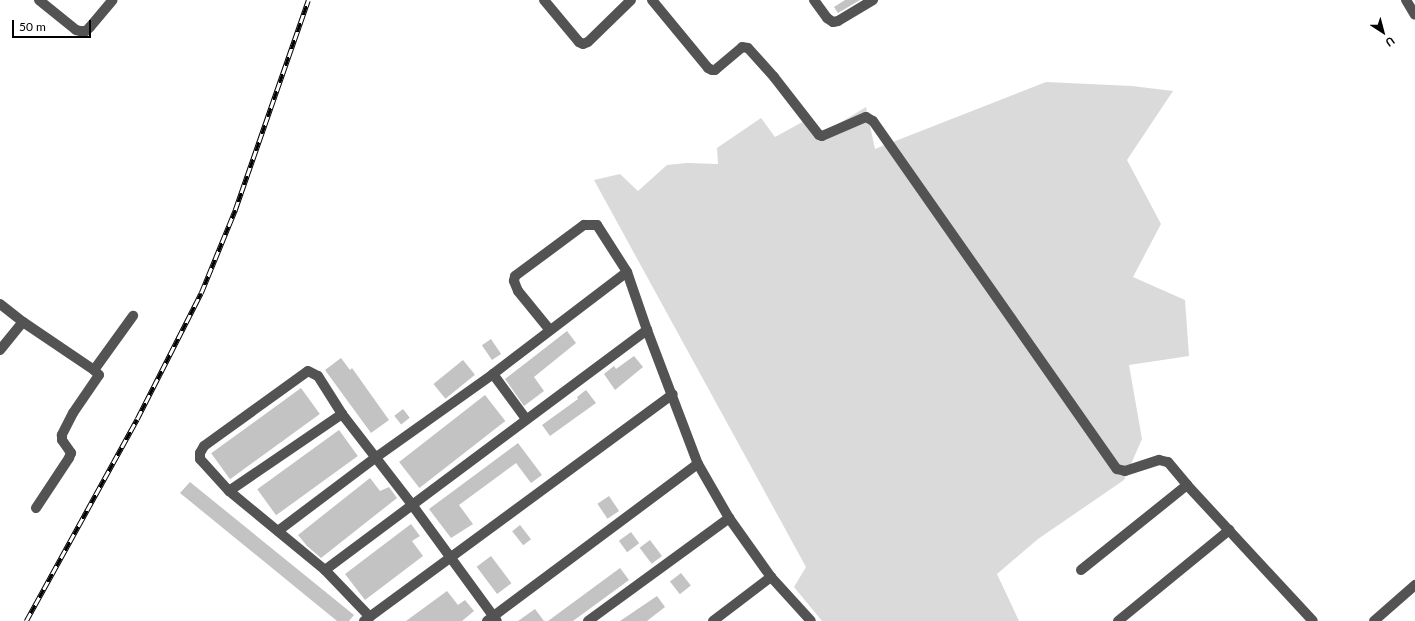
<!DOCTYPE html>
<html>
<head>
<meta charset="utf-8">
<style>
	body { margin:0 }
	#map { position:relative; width:1415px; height:621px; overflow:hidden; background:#fff; font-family:Lato,sans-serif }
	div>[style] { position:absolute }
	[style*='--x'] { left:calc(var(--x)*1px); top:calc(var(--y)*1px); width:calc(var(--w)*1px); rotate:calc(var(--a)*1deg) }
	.green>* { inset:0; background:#dadada }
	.building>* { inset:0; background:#c3c3c3; transform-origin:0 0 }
	.minor>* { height:10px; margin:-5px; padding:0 5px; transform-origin:5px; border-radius:5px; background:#535353 }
	.rail>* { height:4.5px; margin-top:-2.25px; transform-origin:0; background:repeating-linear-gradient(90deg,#fff 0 9px,#000 0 18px); box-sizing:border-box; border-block:1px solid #000 }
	span { translate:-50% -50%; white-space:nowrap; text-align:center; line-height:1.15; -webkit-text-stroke:3px #fff; paint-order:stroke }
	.north { position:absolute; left:1363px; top:12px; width:40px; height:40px; -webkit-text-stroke:3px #fff; paint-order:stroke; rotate:144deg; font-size:11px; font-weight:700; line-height:16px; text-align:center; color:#000 }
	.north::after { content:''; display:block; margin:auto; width:14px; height:18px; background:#000; clip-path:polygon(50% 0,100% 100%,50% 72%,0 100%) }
	.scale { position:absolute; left:12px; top:20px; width:79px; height:18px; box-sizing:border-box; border:2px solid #000; border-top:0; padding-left:5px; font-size:12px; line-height:14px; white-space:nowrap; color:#000; -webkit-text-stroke:3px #fff; paint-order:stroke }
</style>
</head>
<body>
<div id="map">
	<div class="green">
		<i style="clip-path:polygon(1046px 82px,1132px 86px,1173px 91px,1127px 160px,1161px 224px,1133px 277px,1185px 300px,1189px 356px,1129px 365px,1142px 439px,1124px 480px,1038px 539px,997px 574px,1019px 621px,822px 621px,794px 587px,806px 567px,594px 180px,620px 174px,638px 191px,667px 165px,687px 163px,718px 164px,717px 148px,761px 118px,775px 137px,806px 120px,822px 134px,866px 107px,875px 149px)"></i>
	</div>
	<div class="building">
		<i style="clip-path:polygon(845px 0,860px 0,838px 13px,834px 7px)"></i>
		<i style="clip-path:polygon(567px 331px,576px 343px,534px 377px,544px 391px,524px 406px,505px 379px)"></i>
		<i style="left:491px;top:339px;width:18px;height:11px;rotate:56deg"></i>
		<i style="clip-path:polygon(634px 356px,643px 367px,615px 390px,604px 374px,614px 366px,616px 369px)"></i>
		<i style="clip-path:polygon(341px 358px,350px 370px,352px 368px,389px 420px,371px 433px,325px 370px)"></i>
		<i style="left:463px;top:360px;width:19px;height:38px;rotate:51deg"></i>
		<i style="left:301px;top:388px;width:32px;height:111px;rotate:54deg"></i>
		<i style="clip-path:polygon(586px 390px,596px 403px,550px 436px,542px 425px,578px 399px,577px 397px)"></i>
		<i style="left:485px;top:395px;width:33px;height:109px;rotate:52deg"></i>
		<i style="left:403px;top:409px;width:11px;height:11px;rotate:52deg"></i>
		<i style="left:339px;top:430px;width:32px;height:101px;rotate:54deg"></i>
		<i style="clip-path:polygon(518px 443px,542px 475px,531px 483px,516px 463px,459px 505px,473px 524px,451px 538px,429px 509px)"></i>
		<i style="clip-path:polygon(370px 478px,380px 491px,389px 487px,397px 498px,321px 558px,307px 546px,298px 535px)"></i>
		<i style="clip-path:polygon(190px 482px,354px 615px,349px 621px,337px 621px,180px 493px)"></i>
		<i style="left:609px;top:496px;width:18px;height:14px;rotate:56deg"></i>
		<i style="clip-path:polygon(411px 524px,420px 536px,412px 541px,423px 556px,365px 600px,345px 574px)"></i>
		<i style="left:520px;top:525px;width:18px;height:10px;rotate:52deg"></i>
		<i style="left:631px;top:532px;width:14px;height:15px;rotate:54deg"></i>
		<i style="left:650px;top:540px;width:20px;height:13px;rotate:53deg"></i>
		<i style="left:491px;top:556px;width:34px;height:18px;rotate:53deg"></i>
		<i style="clip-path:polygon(620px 568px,629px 580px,614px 591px,573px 621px,548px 621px)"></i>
		<i style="left:681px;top:573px;width:16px;height:14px;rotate:52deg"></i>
		<i style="clip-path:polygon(447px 591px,458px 605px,465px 600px,474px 611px,462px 621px,406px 621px)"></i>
		<i style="clip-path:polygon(657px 596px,665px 607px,647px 621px,620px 621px)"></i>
		<i style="clip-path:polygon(535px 609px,544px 621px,518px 621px)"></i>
	</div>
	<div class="minor">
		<i style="--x:39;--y:0;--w:48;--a:39"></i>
		<i style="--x:76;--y:30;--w:4;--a:14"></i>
		<i style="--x:80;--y:31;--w:6;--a:0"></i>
		<i style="--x:86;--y:31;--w:6;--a:-45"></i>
		<i style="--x:90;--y:27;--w:35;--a:-50"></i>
		<i style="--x:544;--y:0;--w:55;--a:50.2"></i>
		<i style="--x:579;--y:42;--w:4;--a:27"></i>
		<i style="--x:583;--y:44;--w:5;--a:-22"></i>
		<i style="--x:588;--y:42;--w:60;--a:-44.3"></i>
		<i style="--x:652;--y:0;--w:88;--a:50.5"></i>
		<i style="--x:708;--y:68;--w:4;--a:27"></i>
		<i style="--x:712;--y:70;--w:3;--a:0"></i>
		<i style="--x:715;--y:70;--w:35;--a:-40"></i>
		<i style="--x:742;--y:47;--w:6;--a:9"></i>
		<i style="--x:748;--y:48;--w:39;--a:48"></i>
		<i style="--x:774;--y:77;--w:73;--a:52.2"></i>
		<i style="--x:819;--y:135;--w:3;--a:18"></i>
		<i style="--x:822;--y:136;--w:48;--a:-23.4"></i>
		<i style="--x:866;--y:117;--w:8;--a:30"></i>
		<i style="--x:873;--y:121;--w:425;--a:55"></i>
		<i style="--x:1117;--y:469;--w:8;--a:14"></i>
		<i style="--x:1125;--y:471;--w:36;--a:-18"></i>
		<i style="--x:1159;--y:460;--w:9;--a:13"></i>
		<i style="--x:1168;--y:462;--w:30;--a:50"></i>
		<i style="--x:1187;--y:485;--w:185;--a:47.2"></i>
		<i style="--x:814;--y:0;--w:22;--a:54"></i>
		<i style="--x:827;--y:18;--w:7;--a:34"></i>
		<i style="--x:833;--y:22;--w:5;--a:-11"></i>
		<i style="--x:838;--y:21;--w:41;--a:-31"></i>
		<i style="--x:1406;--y:0;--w:17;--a:59"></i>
		<i style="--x:0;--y:304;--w:29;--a:38"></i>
		<i style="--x:23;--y:322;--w:86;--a:34.1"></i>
		<i style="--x:94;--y:370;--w:7;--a:45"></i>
		<i style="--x:99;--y:375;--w:46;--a:124.4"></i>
		<i style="--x:73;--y:413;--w:25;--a:117"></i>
		<i style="--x:62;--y:435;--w:5;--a:90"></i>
		<i style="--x:62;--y:440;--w:16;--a:55"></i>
		<i style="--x:71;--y:453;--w:5;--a:112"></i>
		<i style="--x:69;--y:458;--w:60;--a:123.4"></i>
		<i style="--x:549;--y:329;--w:49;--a:-129.2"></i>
		<i style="--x:518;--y:291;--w:11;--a:-112"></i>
		<i style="--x:514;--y:281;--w:5;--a:-79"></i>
		<i style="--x:515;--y:276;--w:86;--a:-36.5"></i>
		<i style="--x:584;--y:225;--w:13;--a:0"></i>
		<i style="--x:597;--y:225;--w:56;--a:57.4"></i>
		<i style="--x:627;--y:272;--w:61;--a:71"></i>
		<i style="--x:647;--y:330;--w:143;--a:69.2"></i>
		<i style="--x:698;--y:464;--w:62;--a:60.1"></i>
		<i style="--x:729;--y:518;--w:72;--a:54.6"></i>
		<i style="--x:771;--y:577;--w:59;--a:47.7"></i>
		<i style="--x:0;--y:350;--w:36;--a:-51"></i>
		<i style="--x:94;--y:370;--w:67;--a:-54.2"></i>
		<i style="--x:493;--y:374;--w:56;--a:53.7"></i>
		<i style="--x:229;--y:491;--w:137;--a:-34.3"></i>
		<i style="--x:278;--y:531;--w:121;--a:-37"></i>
		<i style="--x:375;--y:458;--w:145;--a:-35.4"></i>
		<i style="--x:493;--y:374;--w:168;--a:-37.3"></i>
		<i style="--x:325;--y:570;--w:402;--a:-36.7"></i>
		<i style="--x:1081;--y:570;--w:136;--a:-38.7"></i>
		<i style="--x:370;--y:617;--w:65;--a:-133.8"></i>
		<i style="--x:325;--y:570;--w:124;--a:-140.5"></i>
		<i style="--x:229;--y:491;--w:43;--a:-132.2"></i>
		<i style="--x:200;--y:459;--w:6;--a:-90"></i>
		<i style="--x:200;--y:453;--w:8;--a:-60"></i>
		<i style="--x:204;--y:446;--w:128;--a:-35.8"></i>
		<i style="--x:308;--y:371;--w:11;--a:27"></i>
		<i style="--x:318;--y:376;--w:45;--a:57.7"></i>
		<i style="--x:342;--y:414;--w:116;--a:52.3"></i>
		<i style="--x:413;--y:506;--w:142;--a:53.9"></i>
		<i style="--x:364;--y:621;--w:383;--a:-36.3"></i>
		<i style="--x:487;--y:621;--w:263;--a:-36.7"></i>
		<i style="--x:588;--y:621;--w:175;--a:-36.1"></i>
		<i style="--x:713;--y:621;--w:73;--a:-37.2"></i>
		<i style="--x:1118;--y:621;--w:144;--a:-39.3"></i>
		<i style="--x:1374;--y:621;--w:55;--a:-41.3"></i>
	</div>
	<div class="rail">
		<i style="--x:26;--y:621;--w:230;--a:-61.2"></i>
		<i style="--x:137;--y:419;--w:141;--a:-63.1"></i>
		<i style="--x:201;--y:293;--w:90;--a:-67.7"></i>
		<i style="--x:235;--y:210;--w:222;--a:-70.8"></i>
	</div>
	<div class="north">U</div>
	<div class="scale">50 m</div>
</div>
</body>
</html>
